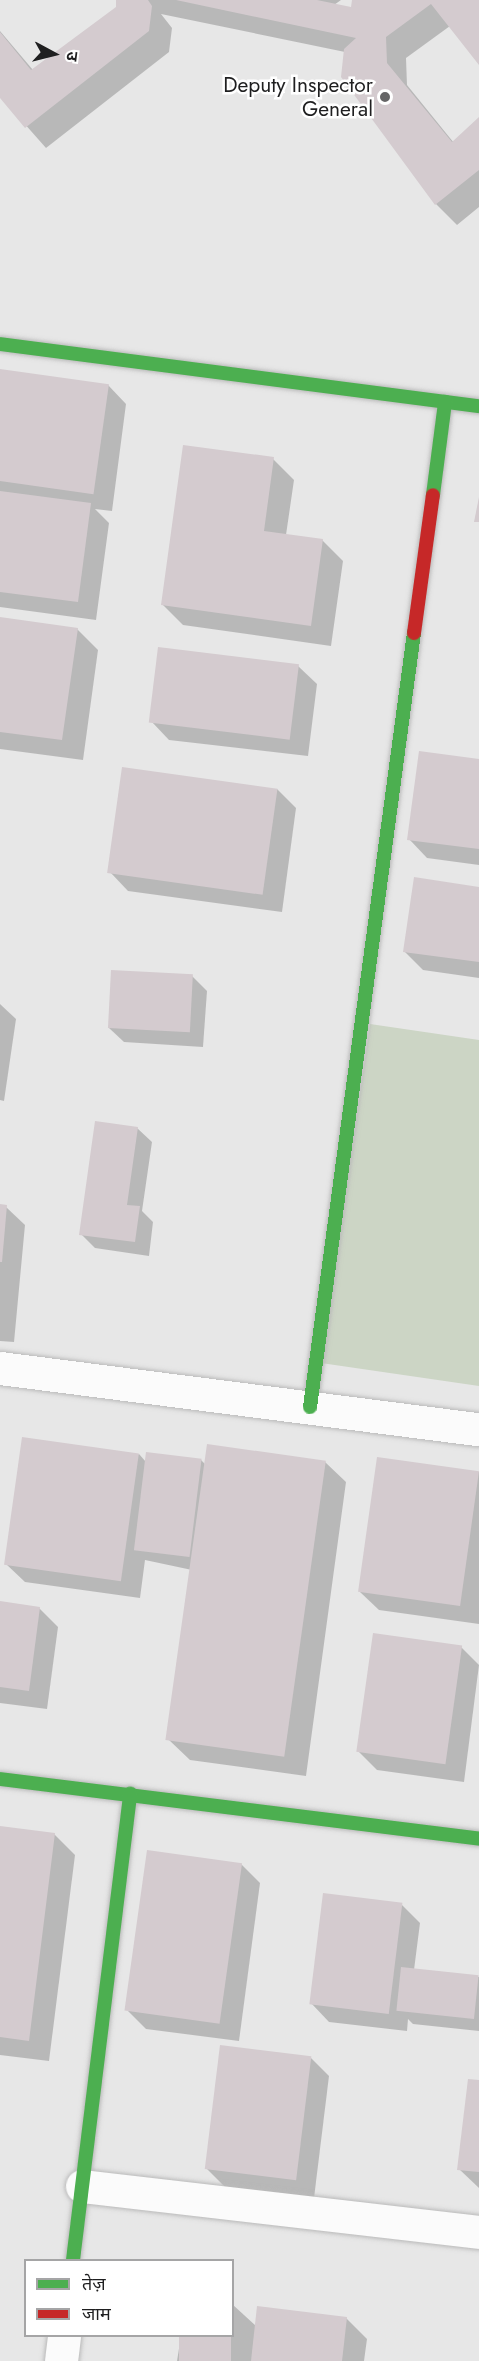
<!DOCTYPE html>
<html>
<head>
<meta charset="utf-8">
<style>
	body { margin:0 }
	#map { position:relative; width:479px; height:2361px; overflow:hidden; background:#e7e7e7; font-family:Jost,"Noto Sans Devanagari",sans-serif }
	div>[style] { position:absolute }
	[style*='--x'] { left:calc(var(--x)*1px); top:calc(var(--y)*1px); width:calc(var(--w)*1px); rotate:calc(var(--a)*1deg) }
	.green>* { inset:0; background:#ccd5c5 }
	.shadow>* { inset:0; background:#0003 }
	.building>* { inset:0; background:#d4cbcf; transform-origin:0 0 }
	.roads { filter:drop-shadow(0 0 2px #bababa) drop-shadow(0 0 2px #bababa) }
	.street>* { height:33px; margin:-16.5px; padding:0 16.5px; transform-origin:16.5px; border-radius:16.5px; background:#fbfbfb }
	.fast>* { height:14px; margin:-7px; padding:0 7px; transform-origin:7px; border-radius:7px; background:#4caf50 }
	.jam>* { height:14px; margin:-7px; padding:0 7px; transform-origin:7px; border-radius:7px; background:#c62828 }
	.dots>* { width:16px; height:16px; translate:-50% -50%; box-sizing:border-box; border:3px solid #fff; border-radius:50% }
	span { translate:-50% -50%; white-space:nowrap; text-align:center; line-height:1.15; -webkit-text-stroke:5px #fff; paint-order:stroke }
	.poi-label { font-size:21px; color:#1f1f20 }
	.right { translate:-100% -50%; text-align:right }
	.legend { position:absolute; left:24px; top:2259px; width:210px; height:78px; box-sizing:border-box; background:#fff; border:2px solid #a5a5a6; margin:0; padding:8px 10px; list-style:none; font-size:18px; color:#1f1f20 }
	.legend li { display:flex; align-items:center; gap:12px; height:30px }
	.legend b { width:30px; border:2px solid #a5a5a6 }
	.north { position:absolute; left:24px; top:24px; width:60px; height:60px; -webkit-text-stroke:4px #fff; paint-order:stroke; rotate:97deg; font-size:16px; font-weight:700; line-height:24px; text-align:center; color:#1f1f20 }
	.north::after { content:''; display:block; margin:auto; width:21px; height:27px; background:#1f1f20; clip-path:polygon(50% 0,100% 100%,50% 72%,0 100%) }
</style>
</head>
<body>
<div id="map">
	<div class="green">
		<i style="clip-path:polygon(370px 1024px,479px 1040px,479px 1386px,321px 1363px)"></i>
	</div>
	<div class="shadow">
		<i style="clip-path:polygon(118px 0,341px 0,334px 5px,352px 9px,353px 0,479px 0,479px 62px,450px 26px,406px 58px,407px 85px,454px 143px,479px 119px,479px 207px,457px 225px,436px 204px,343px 76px,345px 52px,161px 14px,172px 28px,169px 52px,46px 148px,0 96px,0 31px,33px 70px,117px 8px)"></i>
		<i style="clip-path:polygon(0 371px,108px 385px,126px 404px,112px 511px,95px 509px,109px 523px,96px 620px,0 607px)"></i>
		<i style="clip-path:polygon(273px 459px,294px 480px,286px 535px,322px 540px,343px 561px,331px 646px,183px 625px,163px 605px)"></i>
		<i style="clip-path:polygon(0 619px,77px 629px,98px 650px,83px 760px,0 749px)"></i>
		<i style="clip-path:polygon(298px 666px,317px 684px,308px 756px,169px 740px,151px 721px)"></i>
		<i style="clip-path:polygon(479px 761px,479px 865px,427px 858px,409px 839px)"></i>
		<i style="clip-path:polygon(277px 789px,296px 808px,282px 912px,128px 891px,110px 872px)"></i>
		<i style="clip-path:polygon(479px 888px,479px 978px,423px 970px,405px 952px)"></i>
		<i style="clip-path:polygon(192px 976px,207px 991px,203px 1047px,124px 1042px,109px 1028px)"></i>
		<i style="clip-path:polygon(0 1004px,16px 1019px,4px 1101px,0 1100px)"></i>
		<i style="clip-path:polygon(137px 1128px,152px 1142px,142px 1211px,153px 1222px,149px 1256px,95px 1248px,81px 1234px)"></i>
		<i style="clip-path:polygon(0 1206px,6px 1207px,25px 1225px,14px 1342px,0 1341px)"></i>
		<i style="clip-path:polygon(139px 1454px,146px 1462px,201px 1460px,206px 1465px,325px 1462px,346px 1482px,306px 1776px,190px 1760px,169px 1740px,192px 1570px,145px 1560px,140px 1598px,25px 1582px,6px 1564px)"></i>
		<i style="clip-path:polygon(378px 1459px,479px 1472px,479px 1624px,379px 1610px,360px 1592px)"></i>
		<i style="clip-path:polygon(0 1603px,39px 1608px,58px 1627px,47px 1709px,0 1703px)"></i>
		<i style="clip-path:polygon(461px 1647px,479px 1665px,464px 1782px,377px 1770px,359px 1752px)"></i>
		<i style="clip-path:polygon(0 1827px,54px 1834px,75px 1855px,49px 2061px,0 2055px)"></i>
		<i style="clip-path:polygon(241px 1864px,260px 1883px,239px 2041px,146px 2029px,128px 2011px)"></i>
		<i style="clip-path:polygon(402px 1905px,420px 1923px,414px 1970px,479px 1977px,479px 2031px,413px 2024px,408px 2019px,407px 2031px,329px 2022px,311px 2003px)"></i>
		<i style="clip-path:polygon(310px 2057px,329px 2076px,314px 2198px,225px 2187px,206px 2168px)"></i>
		<i style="clip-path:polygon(479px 2081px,479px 2188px,459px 2169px)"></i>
		<i style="clip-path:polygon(232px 2304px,256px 2326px,346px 2318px,367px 2339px,364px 2361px,177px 2361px,181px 2336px,232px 2336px)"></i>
	</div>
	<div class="building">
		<i style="clip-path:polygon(116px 0,148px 0,152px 6px,149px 31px,25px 128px,0 98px,0 32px,31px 70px,116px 7px)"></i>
		<i style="clip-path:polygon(176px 0,317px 0,351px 7px,352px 0,479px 0,479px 65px,431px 4px,386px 37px,387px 63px,452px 142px,479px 117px,479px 170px,435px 205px,341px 77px,344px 49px,356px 38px)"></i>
		<i style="left:0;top:369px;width:110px;height:111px;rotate:8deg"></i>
		<i style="clip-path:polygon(183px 445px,274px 457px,264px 531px,323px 539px,311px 626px,161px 605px)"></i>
		<i style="clip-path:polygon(0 491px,91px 503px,78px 602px,0 592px)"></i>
		<i style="clip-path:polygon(479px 497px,479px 522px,474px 522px)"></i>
		<i style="clip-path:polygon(0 617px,78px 628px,62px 740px,0 732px)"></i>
		<i style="left:158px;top:647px;width:142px;height:76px;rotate:7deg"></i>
		<i style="clip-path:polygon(419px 751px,479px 759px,479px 849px,407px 840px)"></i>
		<i style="left:122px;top:767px;width:157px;height:107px;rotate:8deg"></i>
		<i style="clip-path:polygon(414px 877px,479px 887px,479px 962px,403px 952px)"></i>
		<i style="left:111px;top:970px;width:82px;height:58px;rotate:3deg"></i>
		<i style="clip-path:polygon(95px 1121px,138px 1127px,127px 1205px,140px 1206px,135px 1242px,79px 1235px)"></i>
		<i style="clip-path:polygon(0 1204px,7px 1205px,2px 1262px,0 1262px)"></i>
		<i style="left:22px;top:1437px;width:118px;height:129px;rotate:8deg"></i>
		<i style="left:207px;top:1444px;width:120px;height:299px;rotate:8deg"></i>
		<i style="left:146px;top:1452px;width:56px;height:99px;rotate:7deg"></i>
		<i style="left:377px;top:1457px;width:103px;height:136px;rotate:8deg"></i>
		<i style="clip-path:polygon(0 1601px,40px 1607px,29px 1691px,0 1687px)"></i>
		<i style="left:373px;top:1633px;width:90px;height:120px;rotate:8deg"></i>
		<i style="clip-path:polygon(0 1826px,55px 1833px,29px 2041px,0 2037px)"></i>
		<i style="left:147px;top:1850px;width:96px;height:162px;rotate:8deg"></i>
		<i style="left:323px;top:1893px;width:80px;height:112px;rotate:7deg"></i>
		<i style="left:401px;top:1967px;width:78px;height:44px;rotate:6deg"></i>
		<i style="left:220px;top:2045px;width:92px;height:125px;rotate:7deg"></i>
		<i style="clip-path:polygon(468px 2079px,479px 2080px,479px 2172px,457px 2170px)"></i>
		<i style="clip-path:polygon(257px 2306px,347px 2317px,342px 2361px,251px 2361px)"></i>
		<i style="left:179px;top:2336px;width:52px;height:25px"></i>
	</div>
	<div class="roads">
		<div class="street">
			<i style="--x:0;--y:1368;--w:483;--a:7.3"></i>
			<i style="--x:82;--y:2186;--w:400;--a:6.6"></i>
			<i style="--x:61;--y:2361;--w:25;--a:-83"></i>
		</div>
		<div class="fast">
			<i style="--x:0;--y:344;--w:483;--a:7.4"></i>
			<i style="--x:433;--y:495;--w:94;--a:-82.6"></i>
			<i style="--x:310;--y:1407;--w:781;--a:-82.35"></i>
			<i style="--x:0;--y:1779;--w:483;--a:7.1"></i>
			<i style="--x:73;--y:2260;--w:470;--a:-83"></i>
		</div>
		<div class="jam">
			<i style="--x:414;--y:633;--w:139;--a:-82.2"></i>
		</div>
	</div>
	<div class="dots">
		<i style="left:385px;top:97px;background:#656566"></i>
	</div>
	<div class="poi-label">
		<span class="right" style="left:373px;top:97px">Deputy Inspector<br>General</span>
	</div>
	<ul class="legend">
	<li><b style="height:8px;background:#4caf50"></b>तेज़</li>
	<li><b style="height:8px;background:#c62828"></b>जाम</li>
	</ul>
	<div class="north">उ</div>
</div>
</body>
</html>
